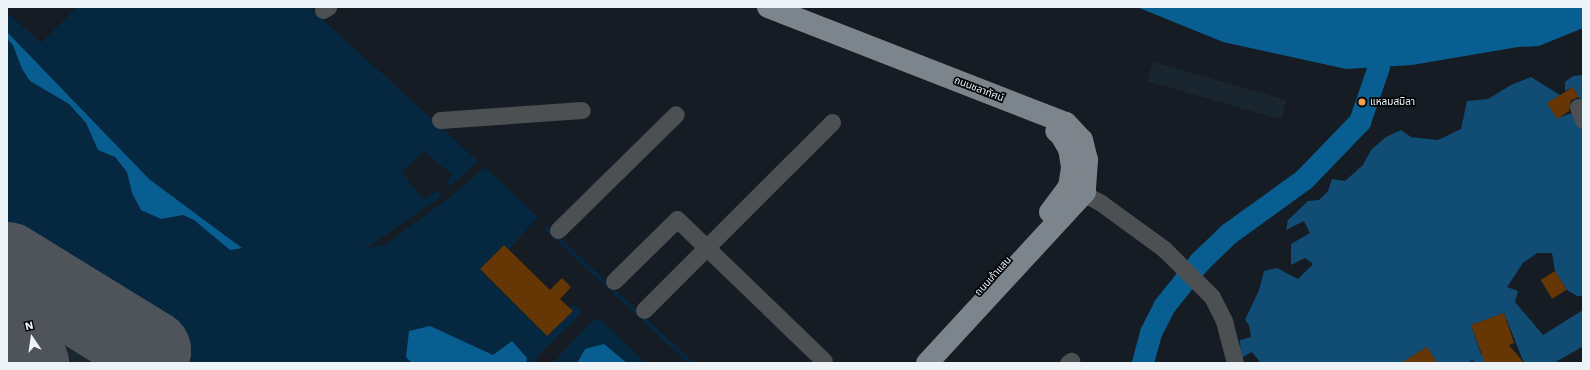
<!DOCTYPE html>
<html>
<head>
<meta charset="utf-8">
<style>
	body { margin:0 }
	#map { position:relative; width:1590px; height:370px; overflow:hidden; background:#151c23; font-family:"Work Sans","Noto Sans Thai",sans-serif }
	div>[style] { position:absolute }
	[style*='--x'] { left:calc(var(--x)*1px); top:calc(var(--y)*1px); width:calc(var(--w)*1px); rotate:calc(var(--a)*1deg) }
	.built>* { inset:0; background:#192630; transform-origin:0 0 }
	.green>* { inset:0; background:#052840; transform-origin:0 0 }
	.forest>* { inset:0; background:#114c74 }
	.water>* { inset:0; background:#095e91 }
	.river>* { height:22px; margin:-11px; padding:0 11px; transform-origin:11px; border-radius:11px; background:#095e91 }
	.runway>* { height:81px; margin:-40.5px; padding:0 40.5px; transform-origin:40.5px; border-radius:40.5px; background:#4e545a }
	.building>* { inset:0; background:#663704; transform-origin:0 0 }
	.minor>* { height:17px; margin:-8.5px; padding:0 8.5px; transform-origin:8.5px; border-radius:8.5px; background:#4c5053 }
	.major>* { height:22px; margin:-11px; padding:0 11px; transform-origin:11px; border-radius:11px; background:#7d858c }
	.dots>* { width:11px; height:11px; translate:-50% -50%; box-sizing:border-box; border:2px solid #040709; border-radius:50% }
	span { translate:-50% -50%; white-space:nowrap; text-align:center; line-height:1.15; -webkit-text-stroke:3.5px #040709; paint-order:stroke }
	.street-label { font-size:10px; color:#eef3f8 }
	.poi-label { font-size:10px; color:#eef3f8 }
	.left { translate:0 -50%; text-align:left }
	.frame { position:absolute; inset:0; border:8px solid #eef3f8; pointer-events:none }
	.north { position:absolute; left:12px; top:318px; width:40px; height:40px; -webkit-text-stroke:3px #040709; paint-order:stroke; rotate:347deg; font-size:11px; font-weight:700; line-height:16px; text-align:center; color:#eef3f8 }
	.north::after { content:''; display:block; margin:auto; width:14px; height:18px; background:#eef3f8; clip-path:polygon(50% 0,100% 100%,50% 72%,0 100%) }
</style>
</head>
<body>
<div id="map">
	<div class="built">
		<i style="left:1153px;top:62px;width:139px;height:20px;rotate:16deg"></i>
		<i style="clip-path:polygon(7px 225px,236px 363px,7px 363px)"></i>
	</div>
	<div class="green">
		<i style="clip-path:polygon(77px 7px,309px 7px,478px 161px,451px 186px,447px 182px,452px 175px,424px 151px,402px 172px,424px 200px,438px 190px,441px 197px,366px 248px,385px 245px,449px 198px,485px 167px,538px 217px,509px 249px,504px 245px,480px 270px,547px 336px,572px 311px,568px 307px,576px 305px,581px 310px,578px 317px,537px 356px,536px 363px,526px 363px,527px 358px,493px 355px,466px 343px,406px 357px,412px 363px,151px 363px,161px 347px,7px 252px,7px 39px,13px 45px,22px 69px,30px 81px,69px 104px,86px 123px,98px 150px,115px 157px,127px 172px,132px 193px,161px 219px,183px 215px,194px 220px,230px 249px,228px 237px,149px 179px,7px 32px,7px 12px,41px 43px)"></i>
		<i style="left:547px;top:226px;width:199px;height:4px;rotate:43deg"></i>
		<i style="clip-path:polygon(597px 320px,602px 321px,646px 363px,627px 363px,615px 352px,578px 357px,577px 363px,553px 363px,591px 322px)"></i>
	</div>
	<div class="forest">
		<i style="clip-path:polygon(1583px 75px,1583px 104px,1573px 87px,1565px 91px,1565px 82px,1573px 76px)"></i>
		<i style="clip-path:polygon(1531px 77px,1560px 95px,1547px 103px,1557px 118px,1575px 112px,1583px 131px,1583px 296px,1577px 296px,1567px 290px,1555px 271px,1552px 253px,1537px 253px,1523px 263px,1507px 287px,1518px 291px,1515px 302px,1543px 335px,1583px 310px,1583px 349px,1582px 347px,1554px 363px,1524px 363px,1504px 313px,1471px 325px,1481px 354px,1492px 351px,1489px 363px,1476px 363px,1472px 360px,1468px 363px,1437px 363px,1427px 347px,1409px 358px,1411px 363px,1261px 363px,1252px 352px,1241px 358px,1240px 340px,1251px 337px,1249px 325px,1245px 320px,1259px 290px,1264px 271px,1277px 268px,1298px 279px,1313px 264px,1305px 258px,1291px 265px,1291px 244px,1310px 233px,1304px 221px,1286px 230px,1288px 220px,1308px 201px,1319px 200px,1328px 191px,1332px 179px,1345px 181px,1363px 165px,1371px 150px,1386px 137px,1401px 130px,1411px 137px,1438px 140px,1461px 129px,1467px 101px,1488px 99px,1511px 85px)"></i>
	</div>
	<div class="water">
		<i style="clip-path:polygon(1137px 7px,1583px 7px,1583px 28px,1539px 46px,1518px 47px,1412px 65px,1346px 69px,1223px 42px)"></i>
		<i style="clip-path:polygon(7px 32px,149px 179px,242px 248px,230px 250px,194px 220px,183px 215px,161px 219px,141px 210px,132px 193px,127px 172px,115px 157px,98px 150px,86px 123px,69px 104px,30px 81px,22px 69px,13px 45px,7px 39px)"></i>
		<i style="clip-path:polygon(430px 326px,493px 355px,512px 341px,527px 358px,526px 363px,412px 363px,406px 357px,409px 331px)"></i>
		<i style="clip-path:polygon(604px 344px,627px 363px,577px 363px,585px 349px)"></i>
	</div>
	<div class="river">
		<i style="--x:1143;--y:363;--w:31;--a:-75"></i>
		<i style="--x:1151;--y:333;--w:29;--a:-63"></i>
		<i style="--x:1164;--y:307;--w:58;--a:-51.3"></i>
		<i style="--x:1200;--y:262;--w:40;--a:-44"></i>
		<i style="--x:1229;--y:234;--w:92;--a:-35.8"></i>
		<i style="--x:1304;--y:180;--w:81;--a:-46"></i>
		<i style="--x:1360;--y:122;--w:58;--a:-70.9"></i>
	</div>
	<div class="runway">
		<i style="--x:7;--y:262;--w:168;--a:31.6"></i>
		<i style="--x:150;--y:350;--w:15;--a:122"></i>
		<i style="--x:7;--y:350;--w:25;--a:32"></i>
	</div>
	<div class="building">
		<i style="clip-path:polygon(1573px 87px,1579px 97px,1571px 100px,1569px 111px,1557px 119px,1547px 103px)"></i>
		<i style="clip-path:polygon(504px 245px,550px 290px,562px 278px,571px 287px,560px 299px,573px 311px,547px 336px,480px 269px)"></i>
		<i style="left:1555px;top:271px;width:22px;height:17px;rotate:58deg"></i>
		<i style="clip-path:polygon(1504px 313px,1514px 343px,1509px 345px,1524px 363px,1485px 363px,1471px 325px)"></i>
		<i style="clip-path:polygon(1427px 347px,1437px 363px,1401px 363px)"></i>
	</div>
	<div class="minor">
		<i style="--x:323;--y:10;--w:6;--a:-31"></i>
		<i style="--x:1578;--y:107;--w:14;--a:69"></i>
		<i style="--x:440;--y:120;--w:142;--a:-4"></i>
		<i style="--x:1073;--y:188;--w:32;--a:28"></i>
		<i style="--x:1101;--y:203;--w:78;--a:36.1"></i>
		<i style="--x:1164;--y:249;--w:68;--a:45"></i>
		<i style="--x:1212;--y:297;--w:27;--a:63"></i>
		<i style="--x:1224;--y:321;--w:43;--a:75.3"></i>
		<i style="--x:558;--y:230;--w:165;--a:-44.5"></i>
		<i style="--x:614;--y:281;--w:88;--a:-44.5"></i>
		<i style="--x:677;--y:219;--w:204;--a:44"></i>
		<i style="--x:644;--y:310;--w:266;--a:-45"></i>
		<i style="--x:1068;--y:363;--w:4;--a:-34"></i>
	</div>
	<div class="major">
		<i style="--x:768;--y:7;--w:320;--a:21.3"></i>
		<i style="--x:1066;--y:123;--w:23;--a:47"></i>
		<i style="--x:1082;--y:140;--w:21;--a:76"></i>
		<i style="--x:1087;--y:160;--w:32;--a:94"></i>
		<i style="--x:1085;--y:192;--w:233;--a:132.7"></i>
		<i style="--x:1050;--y:212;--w:31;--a:-53"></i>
		<i style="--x:1069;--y:187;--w:20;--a:-81"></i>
		<i style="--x:1072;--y:167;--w:18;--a:-99"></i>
		<i style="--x:1069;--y:149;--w:16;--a:-120"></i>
		<i style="--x:1061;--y:135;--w:6;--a:-141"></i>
	</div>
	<div class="dots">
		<i style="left:1362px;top:102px;background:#fa9f4e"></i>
	</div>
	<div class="street-label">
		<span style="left:979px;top:89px;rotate:21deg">ถนนชลาทัศน์</span>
		<span style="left:993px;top:276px;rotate:-48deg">ถนนเก้าแสน</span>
	</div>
	<div class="poi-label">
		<span class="left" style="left:1370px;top:102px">แหลมสมิลา</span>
	</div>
	<div class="frame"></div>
	<div class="north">N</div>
</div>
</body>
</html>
